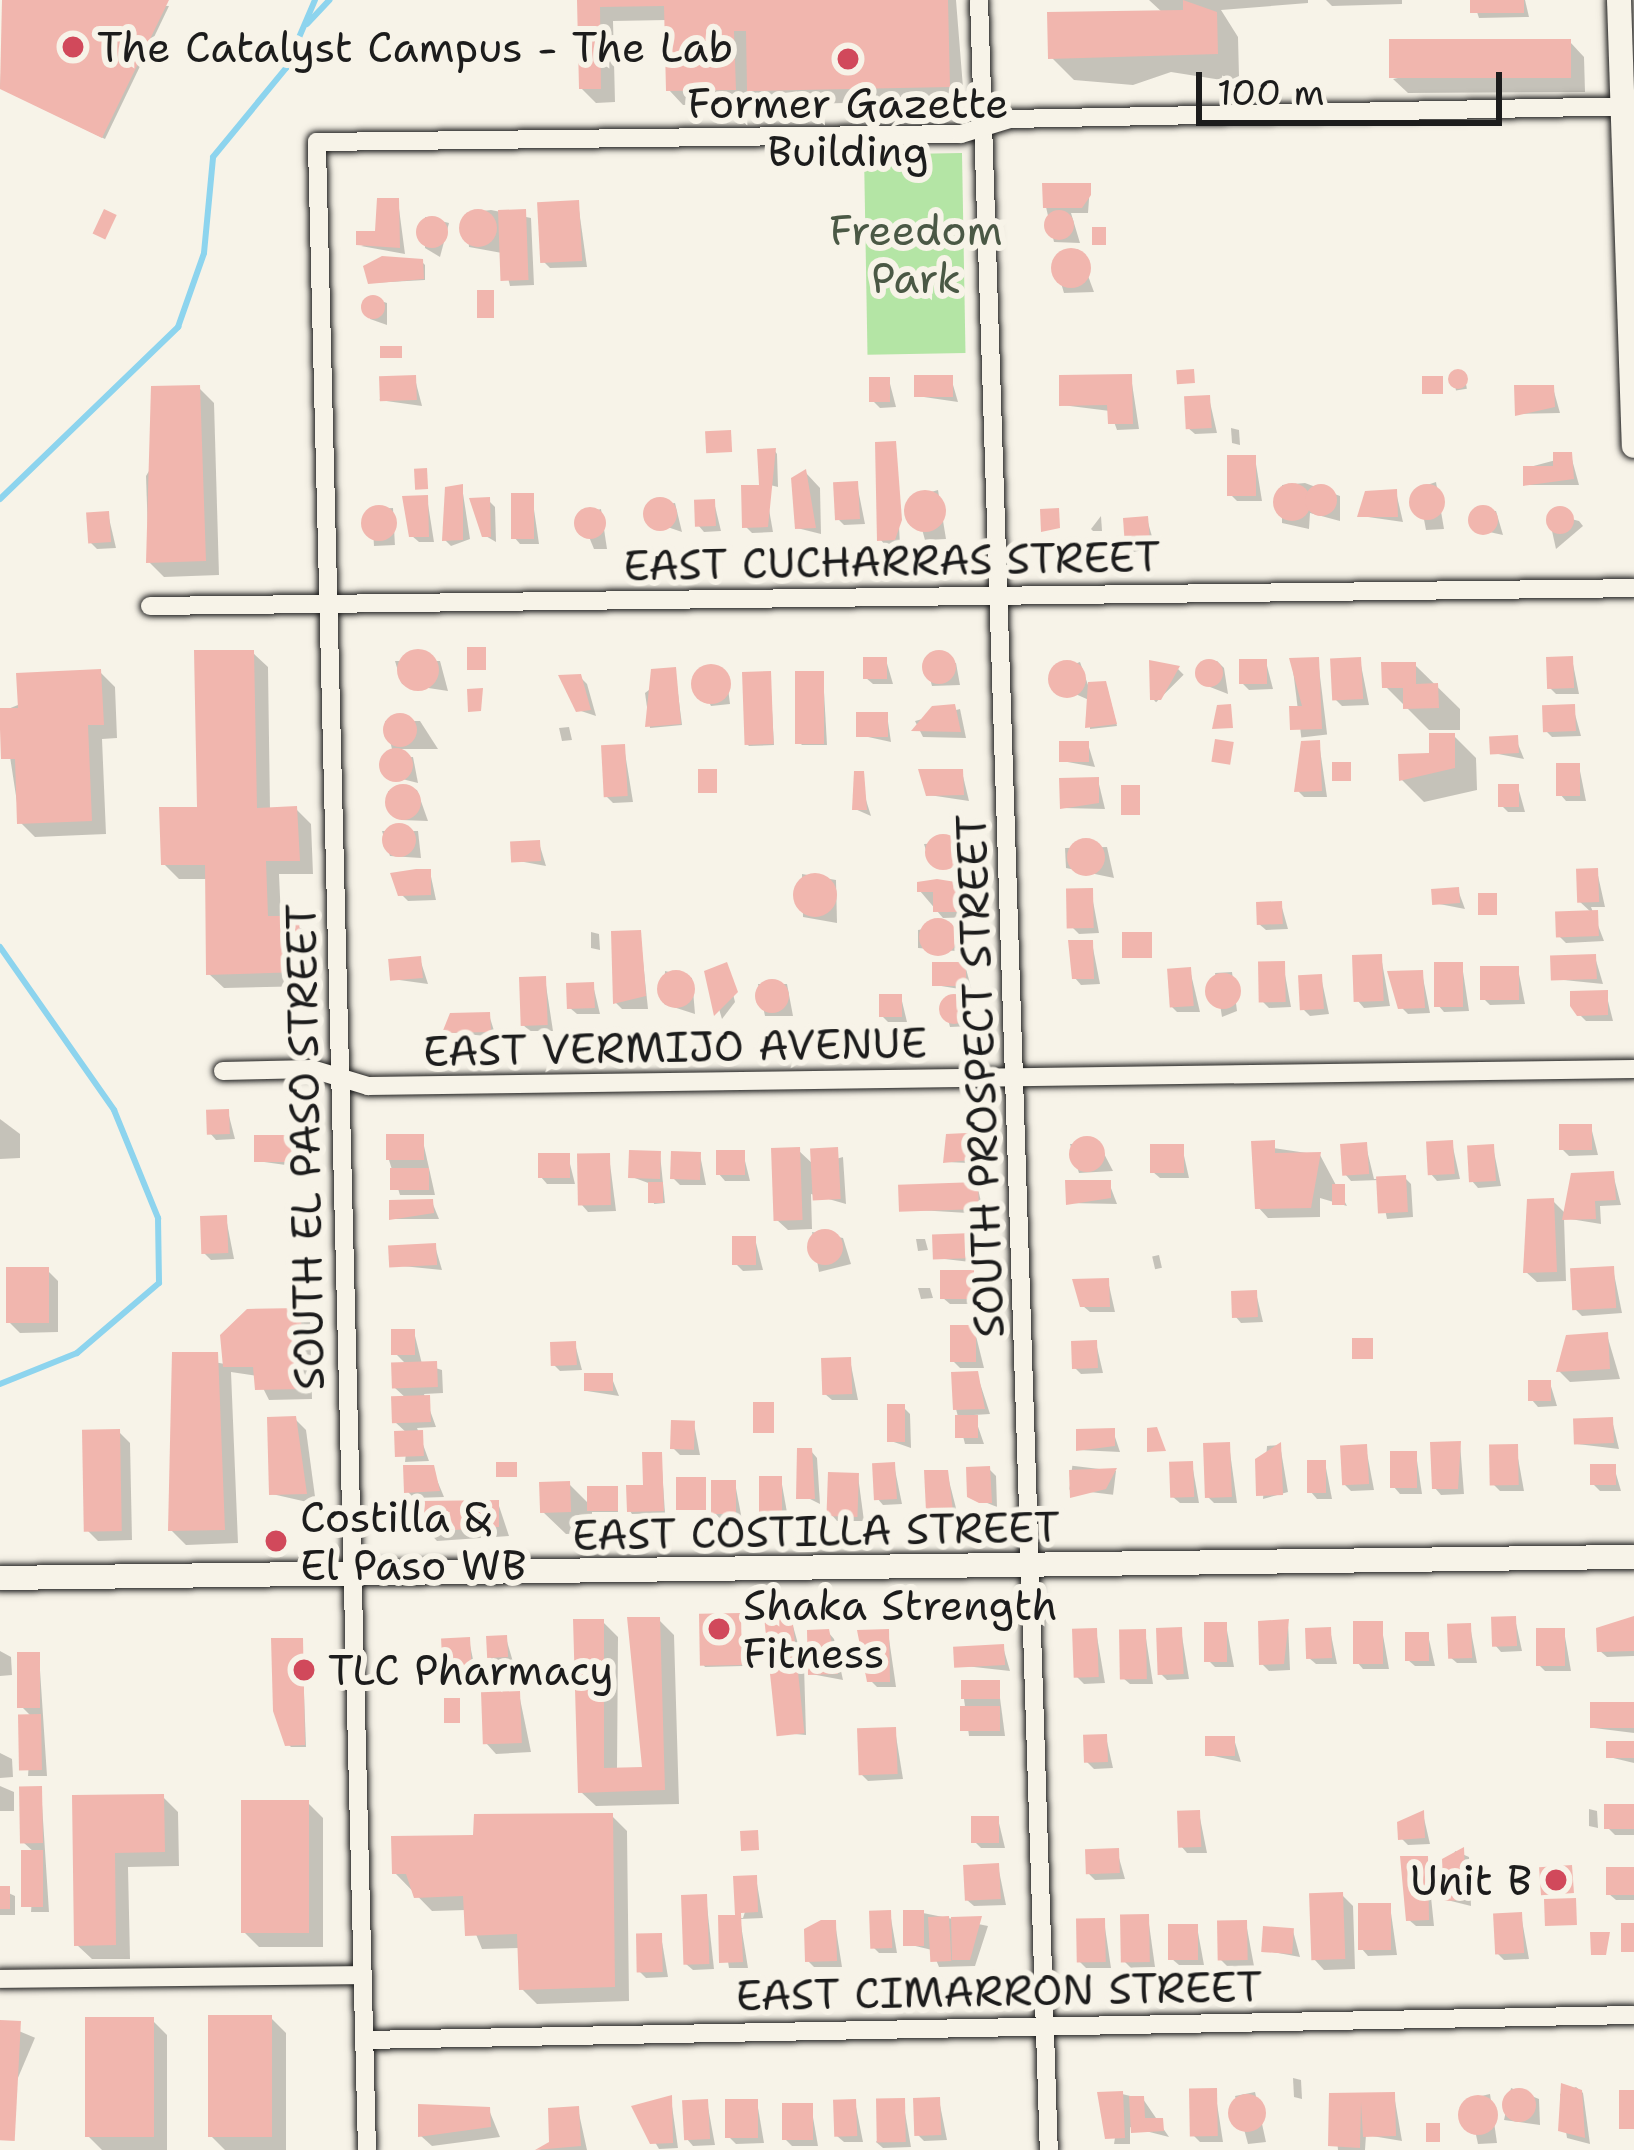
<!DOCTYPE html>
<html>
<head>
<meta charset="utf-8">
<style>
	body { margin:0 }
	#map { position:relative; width:1634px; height:2150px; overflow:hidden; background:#f7f3e8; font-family:"Shantell Sans",sans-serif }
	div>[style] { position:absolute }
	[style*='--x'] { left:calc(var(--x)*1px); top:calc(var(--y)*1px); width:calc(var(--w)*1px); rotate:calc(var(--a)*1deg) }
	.green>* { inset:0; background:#b4e5a5; transform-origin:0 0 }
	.shadow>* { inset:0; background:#0003; transform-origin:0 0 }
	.stream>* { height:6px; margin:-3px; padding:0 3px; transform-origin:3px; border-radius:3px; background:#8dd4ee }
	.building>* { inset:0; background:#f1b6ae; transform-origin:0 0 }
	.round { border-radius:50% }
	.roads { filter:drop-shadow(0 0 3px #1c1c1c) drop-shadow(0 0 3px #1c1c1c) }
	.minor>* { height:18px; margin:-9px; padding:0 9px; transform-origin:9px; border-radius:9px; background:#f7f3e8 }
	.tertiary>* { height:24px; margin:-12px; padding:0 12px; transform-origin:12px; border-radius:12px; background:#f7f3e8 }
	.dots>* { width:33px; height:33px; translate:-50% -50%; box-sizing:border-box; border:6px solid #f7f3e8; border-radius:50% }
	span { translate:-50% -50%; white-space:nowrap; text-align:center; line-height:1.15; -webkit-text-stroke:12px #f7f3e8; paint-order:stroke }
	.poi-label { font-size:42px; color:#1c1c1c }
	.left { translate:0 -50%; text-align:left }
	.right { translate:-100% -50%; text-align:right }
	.park-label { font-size:42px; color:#4a5845 }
	.street-label { font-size:42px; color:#1c1c1c }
	.scale { position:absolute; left:1196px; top:72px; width:306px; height:54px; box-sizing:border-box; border:6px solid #1c1c1c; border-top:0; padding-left:15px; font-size:36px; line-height:42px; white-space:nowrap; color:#1c1c1c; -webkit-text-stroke:9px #f7f3e8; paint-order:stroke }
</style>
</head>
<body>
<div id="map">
	<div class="green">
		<i style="left:962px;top:153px;width:200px;height:98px;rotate:89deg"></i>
	</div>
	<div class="shadow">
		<i style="clip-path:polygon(6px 0,169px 6px,105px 139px,0 88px)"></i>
		<i style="clip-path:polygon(580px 0,956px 0,964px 100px,765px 105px,749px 88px,749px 103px,683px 105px,669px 90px,667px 20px,613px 21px,615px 102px,596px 103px,581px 88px)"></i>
		<i style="clip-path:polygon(1149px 0,1308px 0,1308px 3px,1221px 10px,1238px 37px,1239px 76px,1228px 81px,1171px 72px,1133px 85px,1074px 80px,1051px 57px,1163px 13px)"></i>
		<i style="clip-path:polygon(1326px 0,1402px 0,1402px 4px,1332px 6px)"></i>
		<i style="clip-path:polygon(1473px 0,1525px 0,1529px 17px,1479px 18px)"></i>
		<i style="clip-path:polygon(1570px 42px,1584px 57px,1585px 92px,1408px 93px,1393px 79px)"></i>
		<i style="clip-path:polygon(1090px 186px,1088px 213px,1071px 213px,1080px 243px,1054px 242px,1046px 207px)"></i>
		<i style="clip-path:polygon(398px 201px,405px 254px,361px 246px,379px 240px)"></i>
		<i style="clip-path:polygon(578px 203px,587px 267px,550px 268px,544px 262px)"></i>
		<i style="clip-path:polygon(491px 210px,531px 218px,534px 285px,510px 286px,502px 253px,469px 247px,466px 213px)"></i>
		<i style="clip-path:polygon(425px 217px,449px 223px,440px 257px,425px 248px)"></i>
		<i style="clip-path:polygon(1078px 249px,1094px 292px,1064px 293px,1054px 260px)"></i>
		<i style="clip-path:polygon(425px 265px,425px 280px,371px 283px,422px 262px)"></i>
		<i style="clip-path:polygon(369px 297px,387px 303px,387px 325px,370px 319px)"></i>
		<i style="left:1464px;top:371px;width:18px;height:11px;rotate:81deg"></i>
		<i style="clip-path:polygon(1131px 377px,1139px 429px,1117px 430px,1110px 411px,1062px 405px)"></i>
		<i style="clip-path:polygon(951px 378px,958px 402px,917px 396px)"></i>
		<i style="clip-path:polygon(415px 379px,422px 406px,379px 400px)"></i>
		<i style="clip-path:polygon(889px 380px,896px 407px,880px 408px,873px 401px)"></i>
		<i style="clip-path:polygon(199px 388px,214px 403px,219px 575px,164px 577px,149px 562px,146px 476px)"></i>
		<i style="clip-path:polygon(1553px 388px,1560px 413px,1518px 414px)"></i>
		<i style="clip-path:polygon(1209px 398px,1217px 433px,1195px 434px,1188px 428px)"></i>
		<i style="clip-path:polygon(1231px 428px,1239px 430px,1240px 445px,1232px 443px)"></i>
		<i style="clip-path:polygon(895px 444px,900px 546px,886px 546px,880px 539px)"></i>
		<i style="clip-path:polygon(775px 451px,777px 454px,778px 487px,770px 485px)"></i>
		<i style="clip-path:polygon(1571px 456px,1579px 485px,1526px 485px,1526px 468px)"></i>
		<i style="clip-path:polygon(1255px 458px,1262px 501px,1237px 501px,1231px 495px)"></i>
		<i style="clip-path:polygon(806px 473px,820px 488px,821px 534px,797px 528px)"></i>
		<i style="clip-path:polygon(1436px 482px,1444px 529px,1426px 530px,1418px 488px)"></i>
		<i style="clip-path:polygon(1305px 483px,1340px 496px,1340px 521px,1310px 513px,1309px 529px,1282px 523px,1282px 485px)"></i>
		<i style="clip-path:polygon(857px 484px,865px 524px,844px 525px,837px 518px)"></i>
		<i style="clip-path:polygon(462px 487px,470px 539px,451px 546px,445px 540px)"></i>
		<i style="clip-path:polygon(765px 487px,773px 532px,752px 533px,745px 526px)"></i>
		<i style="clip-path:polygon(938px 490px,946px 539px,925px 540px,913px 497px)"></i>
		<i style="clip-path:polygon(1396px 492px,1403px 522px,1361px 516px)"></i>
		<i style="clip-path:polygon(532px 496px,539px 544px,520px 544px,514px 537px)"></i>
		<i style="clip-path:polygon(427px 498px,434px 542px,419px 542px,412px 536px)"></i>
		<i style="clip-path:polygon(488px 500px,495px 507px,496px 542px,484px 535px)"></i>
		<i style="clip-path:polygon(714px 502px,721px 531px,704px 532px,698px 525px)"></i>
		<i style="clip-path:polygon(675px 503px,682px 532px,647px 520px,645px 507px)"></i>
		<i style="left:393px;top:508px;width:37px;height:21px;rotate:87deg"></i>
		<i style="clip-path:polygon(601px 509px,607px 549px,594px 549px,580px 515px)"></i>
		<i style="clip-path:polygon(1496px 511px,1503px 535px,1471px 528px,1471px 512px)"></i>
		<i style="clip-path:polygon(1548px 513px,1579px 521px,1583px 526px,1556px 549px)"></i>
		<i style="clip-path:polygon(108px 514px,116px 548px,97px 549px,91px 543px)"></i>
		<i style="clip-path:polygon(1101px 516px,1102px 531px,1093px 531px,1091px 529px)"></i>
		<i style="clip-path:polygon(1147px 519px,1155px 547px,1134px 552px,1128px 546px)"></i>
		<i style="clip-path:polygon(253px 653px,268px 667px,270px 810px,296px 809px,311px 824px,313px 874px,279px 874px,281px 919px,313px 934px,314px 986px,224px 988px,209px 974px,208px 879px,179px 879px,164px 864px,200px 810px)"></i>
		<i style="clip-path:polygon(1572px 659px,1579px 694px,1556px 694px,1550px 688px)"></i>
		<i style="clip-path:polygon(886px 660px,893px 684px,873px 684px,866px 678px)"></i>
		<i style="clip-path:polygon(925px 660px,956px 663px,960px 685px,932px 686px)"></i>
		<i style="left:1318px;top:660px;width:75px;height:26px;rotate:83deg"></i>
		<i style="clip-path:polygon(1360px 660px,1369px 705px,1342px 706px,1335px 699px)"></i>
		<i style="clip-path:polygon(395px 661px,440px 661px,448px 691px,402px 684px)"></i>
		<i style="clip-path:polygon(1217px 661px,1224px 668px,1228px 694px,1210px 687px,1200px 662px)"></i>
		<i style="clip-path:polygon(1080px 662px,1088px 685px,1107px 687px,1117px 726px,1090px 729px,1089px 700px,1055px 685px,1049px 673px)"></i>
		<i style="clip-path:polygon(1266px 662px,1273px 689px,1249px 690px,1242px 683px)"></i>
		<i style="clip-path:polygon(1415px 665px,1460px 709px,1460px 730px,1429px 730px,1385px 686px)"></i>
		<i style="left:1178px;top:669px;width:8px;height:39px;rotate:45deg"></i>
		<i style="clip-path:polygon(675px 670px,682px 725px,650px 728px,645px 693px)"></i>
		<i style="clip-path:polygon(100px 672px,115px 687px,117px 738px,102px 739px,106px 834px,35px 837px,20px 822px,3px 711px)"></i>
		<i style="clip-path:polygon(726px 672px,730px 704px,711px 706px,695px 673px)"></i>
		<i style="clip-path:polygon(770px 674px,774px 745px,749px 746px,747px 744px)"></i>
		<i style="clip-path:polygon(823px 674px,827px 745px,802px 745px,799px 742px)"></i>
		<i style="clip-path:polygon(580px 677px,587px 684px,596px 716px,578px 710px)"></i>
		<i style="clip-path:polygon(1573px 707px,1581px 736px,1552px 737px,1546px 731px)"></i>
		<i style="clip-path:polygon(960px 709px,966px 738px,923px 737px,915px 721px)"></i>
		<i style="clip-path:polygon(887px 715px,891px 742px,859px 735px)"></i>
		<i style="clip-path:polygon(385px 721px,420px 721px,438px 749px,392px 749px)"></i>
		<i style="clip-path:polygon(569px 727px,572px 740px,562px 741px,559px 728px)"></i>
		<i style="clip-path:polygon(1454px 736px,1476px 758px,1477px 790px,1424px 802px,1402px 780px)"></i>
		<i style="clip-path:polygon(1516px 739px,1524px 759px,1493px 753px)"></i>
		<i style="clip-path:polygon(1319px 743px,1327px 797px,1304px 797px,1298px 791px)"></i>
		<i style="clip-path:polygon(1088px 744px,1095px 767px,1062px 761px)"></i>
		<i style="clip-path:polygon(624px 747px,633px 802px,613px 803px,606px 796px)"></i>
		<i style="clip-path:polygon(413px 757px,418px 783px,386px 775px,382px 759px)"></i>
		<i style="clip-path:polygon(1579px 766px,1586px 801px,1566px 801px,1560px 794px)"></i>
		<i style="clip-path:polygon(962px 772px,969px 801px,929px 795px)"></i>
		<i style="clip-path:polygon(1098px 780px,1105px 809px,1063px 808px)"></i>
		<i style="clip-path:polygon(860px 781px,871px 816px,855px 809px)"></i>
		<i style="clip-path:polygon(1518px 787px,1525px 812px,1508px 812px,1502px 806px)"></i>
		<i style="clip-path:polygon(417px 790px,428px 821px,401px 820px,388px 791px)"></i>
		<i style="clip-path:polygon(382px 831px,418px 831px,421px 858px,390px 856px)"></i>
		<i style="clip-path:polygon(961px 842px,971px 869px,930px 863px,924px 844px)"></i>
		<i style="clip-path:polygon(539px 843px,546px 866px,513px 860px)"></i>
		<i style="clip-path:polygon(1107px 847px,1114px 878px,1066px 868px,1065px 848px)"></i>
		<i style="clip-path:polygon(1597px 871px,1605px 907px,1591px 907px,1604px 941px,1566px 943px,1559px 936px,1592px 913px,1579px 901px)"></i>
		<i style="clip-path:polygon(430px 872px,436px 900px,408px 901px,401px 894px)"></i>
		<i style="clip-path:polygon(802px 874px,836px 880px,837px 923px,803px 917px)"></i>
		<i style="clip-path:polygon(966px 887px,974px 917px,943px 918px,920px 891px)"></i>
		<i style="clip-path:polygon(1458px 890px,1465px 909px,1434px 903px)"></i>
		<i style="clip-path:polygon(1091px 891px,1099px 933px,1079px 934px,1072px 927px)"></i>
		<i style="clip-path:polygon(1281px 904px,1288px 929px,1266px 930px,1259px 924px)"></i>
		<i style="clip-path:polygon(950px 925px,969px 952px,918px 948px,918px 930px)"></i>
		<i style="clip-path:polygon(591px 932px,599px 934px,600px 950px,591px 948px)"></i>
		<i style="clip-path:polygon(640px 933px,648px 1009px,622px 1009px,616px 1003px)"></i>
		<i style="clip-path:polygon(1092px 943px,1100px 984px,1081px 985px,1075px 978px)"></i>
		<i style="clip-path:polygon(1381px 957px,1390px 1006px,1364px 1008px,1358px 1001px)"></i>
		<i style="clip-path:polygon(1595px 957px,1603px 984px,1554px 979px)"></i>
		<i style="clip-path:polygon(420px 959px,428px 984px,392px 979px)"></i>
		<i style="clip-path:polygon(1283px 964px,1291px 1007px,1269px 1008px,1262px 1001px)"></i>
		<i style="clip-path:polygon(726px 965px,735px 1002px,722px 1019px,708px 972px)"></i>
		<i style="clip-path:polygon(965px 965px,972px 991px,935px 985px)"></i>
		<i style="clip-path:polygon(1462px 965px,1469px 1011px,1444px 1012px,1438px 1005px)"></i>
		<i style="clip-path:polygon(1518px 969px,1525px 1004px,1490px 1005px,1483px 998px)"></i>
		<i style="clip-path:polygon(1190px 970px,1200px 1012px,1177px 1012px,1171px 1006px)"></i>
		<i style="clip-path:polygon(665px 971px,692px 978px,695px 1014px,664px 1004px)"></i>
		<i style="clip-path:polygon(1232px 972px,1237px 1011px,1222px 1017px,1215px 973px)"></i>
		<i style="clip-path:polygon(1422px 973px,1430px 1013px,1408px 1014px,1401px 1007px)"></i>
		<i style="clip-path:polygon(1321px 977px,1329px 1014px,1310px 1016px,1303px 1009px)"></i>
		<i style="clip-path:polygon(545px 979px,553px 1031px,530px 1031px,523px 1025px)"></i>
		<i style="clip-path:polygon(758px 984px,787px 984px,793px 1016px,765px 1016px)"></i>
		<i style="clip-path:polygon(593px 985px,600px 1014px,577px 1014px,570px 1008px)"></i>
		<i style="clip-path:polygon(1606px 993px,1613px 1021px,1586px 1021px,1580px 1015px)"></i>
		<i style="clip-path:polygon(901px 997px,907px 1022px,888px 1022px,882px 1016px)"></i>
		<i style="clip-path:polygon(943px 999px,965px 999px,972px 1026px,950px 1027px)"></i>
		<i style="clip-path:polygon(489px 1015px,496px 1037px,445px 1032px)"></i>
		<i style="clip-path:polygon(228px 1112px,235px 1139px,216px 1140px,210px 1133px)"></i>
		<i style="clip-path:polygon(0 1119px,20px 1134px,20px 1158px,0 1159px)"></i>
		<i style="clip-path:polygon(1591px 1127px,1598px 1155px,1569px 1156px,1562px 1149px)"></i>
		<i style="clip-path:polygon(985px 1135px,993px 1164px,946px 1162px)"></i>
		<i style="clip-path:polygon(422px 1137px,435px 1195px,400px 1195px,389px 1160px)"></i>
		<i style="clip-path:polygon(293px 1138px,300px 1167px,257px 1161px)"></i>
		<i style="clip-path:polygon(1452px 1143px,1460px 1179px,1437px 1181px,1431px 1174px)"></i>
		<i style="clip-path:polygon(1070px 1144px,1099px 1144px,1113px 1171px,1079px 1173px)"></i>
		<i style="clip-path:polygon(1254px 1145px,1320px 1155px,1347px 1206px,1320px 1198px,1320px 1217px,1268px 1218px,1258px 1207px)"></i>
		<i style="clip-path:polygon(1366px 1146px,1374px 1179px,1405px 1178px,1411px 1184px,1413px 1217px,1387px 1219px,1379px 1180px,1351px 1181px,1345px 1174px)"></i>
		<i style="clip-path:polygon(1182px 1147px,1189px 1178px,1160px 1178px,1153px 1172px)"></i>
		<i style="clip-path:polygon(1493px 1147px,1501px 1186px,1478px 1188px,1472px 1181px)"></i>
		<i style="clip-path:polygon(798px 1150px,814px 1165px,843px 1157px,846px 1204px,811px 1194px,812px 1229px,788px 1230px,777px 1220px)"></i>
		<i style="clip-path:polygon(743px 1153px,750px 1181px,725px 1181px,719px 1174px)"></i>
		<i style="clip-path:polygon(660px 1154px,665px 1203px,654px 1204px,651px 1184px,632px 1177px)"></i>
		<i style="clip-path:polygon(700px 1155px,706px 1185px,680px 1185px,673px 1178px)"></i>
		<i style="clip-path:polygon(568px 1156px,575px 1184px,547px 1184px,541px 1177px)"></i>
		<i style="clip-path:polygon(609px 1156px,616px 1211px,588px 1212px,582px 1205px)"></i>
		<i style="clip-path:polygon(1613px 1174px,1621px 1205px,1600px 1206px,1601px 1224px,1564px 1218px,1566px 1281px,1537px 1282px,1526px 1272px,1553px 1201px,1566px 1214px)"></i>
		<i style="clip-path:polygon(1109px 1183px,1117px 1204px,1069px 1203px)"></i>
		<i style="clip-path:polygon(977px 1185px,984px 1214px,902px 1209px)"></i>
		<i style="clip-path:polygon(432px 1202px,439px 1219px,392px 1219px)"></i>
		<i style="clip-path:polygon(226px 1218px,234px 1259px,211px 1260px,204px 1253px)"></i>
		<i style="clip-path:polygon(812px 1232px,843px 1238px,851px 1264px,819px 1272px)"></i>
		<i style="clip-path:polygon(972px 1236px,979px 1263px,936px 1258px)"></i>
		<i style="clip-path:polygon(755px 1239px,763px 1270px,743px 1271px,736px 1264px)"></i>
		<i style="clip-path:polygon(916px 1239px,925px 1239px,928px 1250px,918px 1251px)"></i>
		<i style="clip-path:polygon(435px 1246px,442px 1270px,392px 1265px)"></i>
		<i style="left:1159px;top:1255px;width:13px;height:7px;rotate:77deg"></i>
		<i style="clip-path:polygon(1613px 1269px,1622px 1313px,1582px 1316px,1575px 1309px)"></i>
		<i style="clip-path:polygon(47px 1270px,58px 1281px,58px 1332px,20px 1333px,9px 1322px)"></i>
		<i style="clip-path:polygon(973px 1273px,980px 1304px,950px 1304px,943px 1298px)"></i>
		<i style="clip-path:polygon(1108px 1281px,1115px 1312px,1090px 1312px,1083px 1306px)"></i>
		<i style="clip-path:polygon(918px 1288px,930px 1288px,933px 1298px,921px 1299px)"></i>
		<i style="clip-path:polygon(1256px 1293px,1263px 1322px,1241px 1323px,1235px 1316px)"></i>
		<i style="clip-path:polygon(299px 1311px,310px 1322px,312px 1399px,269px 1400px,257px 1376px,231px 1372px,238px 1543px,186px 1545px,171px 1530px,174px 1355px,225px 1364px)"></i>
		<i style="clip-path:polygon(974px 1328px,984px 1368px,960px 1368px,953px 1361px)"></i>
		<i style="clip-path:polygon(414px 1332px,422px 1364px,442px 1370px,443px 1393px,424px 1394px,436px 1427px,417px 1428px,429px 1461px,405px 1462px,408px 1434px,395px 1422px,407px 1399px,395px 1388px,406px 1364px,395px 1353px)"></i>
		<i style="clip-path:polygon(1607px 1335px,1620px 1379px,1570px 1382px,1559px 1371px,1567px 1338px)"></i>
		<i style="clip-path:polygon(1096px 1343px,1103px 1373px,1081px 1374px,1074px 1367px)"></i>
		<i style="clip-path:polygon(575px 1344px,582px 1370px,560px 1371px,553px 1364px)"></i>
		<i style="clip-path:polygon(850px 1360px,858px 1400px,832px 1400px,825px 1394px)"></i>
		<i style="clip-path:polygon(977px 1374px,990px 1414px,974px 1415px,984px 1444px,965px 1444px,956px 1409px)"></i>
		<i style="clip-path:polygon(611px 1376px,619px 1396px,587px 1391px)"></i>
		<i style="clip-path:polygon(1550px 1383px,1557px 1406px,1538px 1407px,1532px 1400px)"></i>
		<i style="clip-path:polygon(903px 1407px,910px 1414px,911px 1448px,891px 1441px)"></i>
		<i style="clip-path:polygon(295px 1419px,306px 1430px,316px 1504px,272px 1494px)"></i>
		<i style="clip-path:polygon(1612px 1420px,1619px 1449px,1577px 1444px)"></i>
		<i style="clip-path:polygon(694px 1424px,700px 1455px,680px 1455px,673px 1448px)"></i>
		<i style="clip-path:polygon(1113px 1431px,1120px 1452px,1079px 1450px)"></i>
		<i style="clip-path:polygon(119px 1432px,130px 1443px,132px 1540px,98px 1541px,87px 1530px)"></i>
		<i style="clip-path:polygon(1460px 1444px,1464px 1494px,1441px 1495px,1435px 1488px)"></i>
		<i style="clip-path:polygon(1229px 1445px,1237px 1503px,1214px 1503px,1208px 1497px)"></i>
		<i style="clip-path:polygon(1280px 1445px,1288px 1492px,1263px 1499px,1267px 1446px)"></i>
		<i style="clip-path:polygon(1516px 1447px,1524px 1491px,1500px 1491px,1494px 1485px)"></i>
		<i style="clip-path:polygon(1366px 1448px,1374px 1490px,1351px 1491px,1344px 1484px)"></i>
		<i style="clip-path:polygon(811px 1451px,817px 1458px,820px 1504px,798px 1493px)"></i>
		<i style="clip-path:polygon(1416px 1454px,1422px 1494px,1400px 1494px,1394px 1487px)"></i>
		<i style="clip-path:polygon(661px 1455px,665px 1513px,632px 1514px,630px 1511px)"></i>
		<i style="clip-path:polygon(1325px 1463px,1332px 1499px,1317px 1499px,1311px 1492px)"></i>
		<i style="clip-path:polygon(1192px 1464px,1199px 1503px,1180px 1503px,1173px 1497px)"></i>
		<i style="clip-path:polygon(894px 1465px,902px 1504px,883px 1505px,877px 1498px)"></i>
		<i style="clip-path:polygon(1614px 1467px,1621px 1491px,1600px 1491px,1594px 1485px)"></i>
		<i style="clip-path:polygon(432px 1468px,444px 1497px,414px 1498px,407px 1491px)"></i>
		<i style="clip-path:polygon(989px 1469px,996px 1476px,997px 1507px,970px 1496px)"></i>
		<i style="left:1116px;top:1471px;width:24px;height:44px;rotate:97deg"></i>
		<i style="clip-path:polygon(947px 1473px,958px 1516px,935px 1517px,929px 1510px)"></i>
		<i style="clip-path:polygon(858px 1476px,864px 1521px,837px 1521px,831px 1514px)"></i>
		<i style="clip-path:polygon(781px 1479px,788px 1518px,769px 1518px,763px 1512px)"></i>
		<i style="clip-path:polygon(735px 1483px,742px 1520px,721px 1520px,715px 1513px)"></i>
		<i style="clip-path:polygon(569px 1484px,589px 1504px,616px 1489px,618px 1512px,592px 1512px,592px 1533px,566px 1534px,543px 1512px)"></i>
		<i style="clip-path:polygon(498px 1503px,509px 1536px,437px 1541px,427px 1530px)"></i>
		<i style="clip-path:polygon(740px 1616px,743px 1666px,705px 1667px,703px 1664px)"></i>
		<i style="clip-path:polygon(791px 1619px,804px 1665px,806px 1735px,783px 1733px)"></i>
		<i style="clip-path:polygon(1515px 1619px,1522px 1651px,1501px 1652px,1495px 1645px)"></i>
		<i style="clip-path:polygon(659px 1620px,674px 1635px,679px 1804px,596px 1806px,581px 1792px,603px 1622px,618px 1637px,617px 1771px,645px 1769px)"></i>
		<i style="clip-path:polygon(1634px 1621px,1634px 1656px,1607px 1657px,1600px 1651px)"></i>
		<i style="clip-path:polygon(1288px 1622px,1290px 1670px,1269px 1671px,1262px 1664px)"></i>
		<i style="clip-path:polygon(1381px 1624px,1389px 1669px,1363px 1669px,1357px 1662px)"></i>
		<i style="clip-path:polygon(1226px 1625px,1234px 1667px,1215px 1667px,1209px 1661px)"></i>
		<i style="clip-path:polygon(1470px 1626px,1477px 1663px,1457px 1663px,1450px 1657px)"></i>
		<i style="clip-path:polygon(1181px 1630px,1189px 1679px,1167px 1680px,1160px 1673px)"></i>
		<i style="clip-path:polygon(1330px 1630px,1337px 1664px,1316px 1664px,1309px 1658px)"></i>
		<i style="clip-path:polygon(1096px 1631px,1105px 1683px,1084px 1684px,1077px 1677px)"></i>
		<i style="clip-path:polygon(1564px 1631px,1571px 1671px,1545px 1671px,1539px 1665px)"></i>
		<i style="clip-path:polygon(828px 1632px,834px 1639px,843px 1680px,811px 1674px)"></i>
		<i style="clip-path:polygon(888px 1632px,896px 1687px,877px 1687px,870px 1680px)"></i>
		<i style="clip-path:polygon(1145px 1632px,1153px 1684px,1130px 1684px,1123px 1678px)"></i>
		<i style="clip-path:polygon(1428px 1635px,1435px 1666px,1415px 1666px,1408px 1660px)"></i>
		<i style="clip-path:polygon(506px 1638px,513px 1662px,496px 1663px,490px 1657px)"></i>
		<i style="clip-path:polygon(469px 1640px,477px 1679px,452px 1680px,445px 1673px)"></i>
		<i style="clip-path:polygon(302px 1641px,306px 1747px,291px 1747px,288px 1744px)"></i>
		<i style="clip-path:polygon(1003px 1647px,1010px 1671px,956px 1665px)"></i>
		<i style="clip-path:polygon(0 1651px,11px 1657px,12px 1675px,0 1676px)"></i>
		<i style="clip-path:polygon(39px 1655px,47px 1776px,28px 1776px,32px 1717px,21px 1706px)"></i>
		<i style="clip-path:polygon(998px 1683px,1005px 1736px,969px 1736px,964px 1699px)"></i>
		<i style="clip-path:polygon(519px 1694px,531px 1752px,496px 1754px,486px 1743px)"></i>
		<i style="clip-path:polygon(1634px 1706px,1634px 1733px,1594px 1728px)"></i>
		<i style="clip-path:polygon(895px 1730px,903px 1779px,868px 1781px,861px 1774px)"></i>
		<i style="clip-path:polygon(1106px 1737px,1113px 1768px,1094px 1769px,1087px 1762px)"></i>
		<i style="clip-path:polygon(1234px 1739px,1241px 1762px,1209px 1755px)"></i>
		<i style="clip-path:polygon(1634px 1744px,1634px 1763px,1609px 1757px)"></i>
		<i style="clip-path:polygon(0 1753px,12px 1759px,13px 1777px,0 1778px)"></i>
		<i style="clip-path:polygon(0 1786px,14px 1792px,14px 1811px,0 1811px)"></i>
		<i style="clip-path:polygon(41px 1789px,49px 1912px,31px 1912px,35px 1853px,23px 1842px)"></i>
		<i style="clip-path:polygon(163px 1797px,178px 1812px,179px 1866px,128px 1867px,130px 1959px,92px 1959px,77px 1945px,75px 1798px)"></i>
		<i style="clip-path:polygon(308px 1803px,323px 1818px,323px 1947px,259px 1947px,244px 1932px)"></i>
		<i style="clip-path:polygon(1634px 1807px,1634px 1835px,1615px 1835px,1608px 1828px)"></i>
		<i style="clip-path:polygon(1589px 1809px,1597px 1811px,1598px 1828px,1589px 1826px)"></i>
		<i style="clip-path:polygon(1199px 1813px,1207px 1853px,1187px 1853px,1181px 1846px)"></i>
		<i style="clip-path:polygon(1423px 1814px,1430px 1844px,1408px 1845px,1401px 1838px)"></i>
		<i style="clip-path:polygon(612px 1816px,627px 1831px,629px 2001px,537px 2004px,522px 1989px,520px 1948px,482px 1949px,466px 1910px,432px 1911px,395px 1873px,476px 1838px)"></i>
		<i style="clip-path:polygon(998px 1819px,1005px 1848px,981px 1848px,974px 1841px)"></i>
		<i style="clip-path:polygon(1117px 1851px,1125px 1879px,1095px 1880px,1088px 1873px)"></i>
		<i style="clip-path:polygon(1455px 1851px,1469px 1857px,1471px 1906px,1447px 1900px)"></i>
		<i style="clip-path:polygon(1427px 1859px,1434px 1926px,1416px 1926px,1409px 1920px)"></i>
		<i style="clip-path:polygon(998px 1866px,1006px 1905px,974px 1906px,967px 1900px)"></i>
		<i style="clip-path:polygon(1634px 1870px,1634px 1900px,1616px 1900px,1609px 1894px)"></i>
		<i style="clip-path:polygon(756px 1878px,763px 1918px,740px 1919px,748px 1968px,729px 1968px,721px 1918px,743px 1918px)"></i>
		<i style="clip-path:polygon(0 1889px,15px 1896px,15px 1915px,0 1915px)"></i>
		<i style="clip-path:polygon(1342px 1895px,1353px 1906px,1355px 1969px,1324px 1970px,1314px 1959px)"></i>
		<i style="clip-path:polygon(706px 1897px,714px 1969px,693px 1970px,686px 1964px)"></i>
		<i style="clip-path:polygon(1390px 1906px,1397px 1955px,1368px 1956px,1362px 1949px)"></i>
		<i style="clip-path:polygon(890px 1913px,897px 1953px,879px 1953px,873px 1947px)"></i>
		<i style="clip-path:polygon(923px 1913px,988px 1926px,975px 1966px,939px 1967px,932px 1950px,907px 1944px)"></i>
		<i style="clip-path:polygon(1521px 1915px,1529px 1959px,1504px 1960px,1497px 1953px)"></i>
		<i style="clip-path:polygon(1148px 1917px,1155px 1967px,1131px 1968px,1124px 1961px)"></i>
		<i style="clip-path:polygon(1104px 1921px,1111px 1968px,1086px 1968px,1079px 1961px)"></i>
		<i style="clip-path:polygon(835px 1923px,842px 1967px,814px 1967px,808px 1961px)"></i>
		<i style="clip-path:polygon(1246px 1923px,1254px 1966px,1228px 1967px,1221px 1960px)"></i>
		<i style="clip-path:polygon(1197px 1927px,1204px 1965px,1179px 1965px,1172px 1959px)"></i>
		<i style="clip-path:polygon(1293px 1931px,1300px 1957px,1267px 1951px)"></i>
		<i style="clip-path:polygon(661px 1936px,668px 1977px,646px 1978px,639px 1971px)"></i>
		<i style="clip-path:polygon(271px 2018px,286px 2033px,286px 2150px,225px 2150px,211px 2136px)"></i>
		<i style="clip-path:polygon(152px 2020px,167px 2035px,167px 2150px,102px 2150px,88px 2136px)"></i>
		<i style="left:0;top:2023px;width:38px;height:127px;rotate:23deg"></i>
		<i style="clip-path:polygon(1293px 2078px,1301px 2080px,1302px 2099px,1294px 2097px)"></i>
		<i style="clip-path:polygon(1576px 2087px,1583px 2093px,1590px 2144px,1567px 2138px,1560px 2094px)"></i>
		<i style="clip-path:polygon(1511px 2088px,1539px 2099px,1540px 2125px,1504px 2120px)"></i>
		<i style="clip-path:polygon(1215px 2091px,1223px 2142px,1200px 2142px,1193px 2135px)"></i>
		<i style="clip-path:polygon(1255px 2092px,1266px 2142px,1248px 2144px,1235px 2096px)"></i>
		<i style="clip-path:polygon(1122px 2094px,1143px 2099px,1169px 2137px,1130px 2127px,1130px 2144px,1114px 2144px)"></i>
		<i style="clip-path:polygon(1490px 2094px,1497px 2143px,1478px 2144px,1468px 2099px)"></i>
		<i style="clip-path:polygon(1394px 2095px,1402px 2141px,1366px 2135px,1365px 2150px,1338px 2150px,1333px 2096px)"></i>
		<i style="clip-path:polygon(671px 2099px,678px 2148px,659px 2149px,635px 2108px)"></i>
		<i style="clip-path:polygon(939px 2100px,947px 2140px,924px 2141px,918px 2135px)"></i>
		<i style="clip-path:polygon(903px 2101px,911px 2147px,883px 2148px,876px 2142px)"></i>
		<i style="clip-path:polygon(707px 2102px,715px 2145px,693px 2146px,687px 2139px)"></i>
		<i style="clip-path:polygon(757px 2102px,764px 2143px,736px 2144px,729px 2137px)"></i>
		<i style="clip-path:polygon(855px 2102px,863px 2142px,844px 2142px,837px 2136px)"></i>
		<i style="clip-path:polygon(811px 2106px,818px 2146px,792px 2146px,786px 2140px)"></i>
		<i style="clip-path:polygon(578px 2109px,587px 2150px,538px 2150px,552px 2145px)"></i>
		<i style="clip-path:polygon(489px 2110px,500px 2137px,432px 2146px,421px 2136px)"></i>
	</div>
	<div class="stream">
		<i style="--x:307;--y:24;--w:33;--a:-47"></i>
		<i style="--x:0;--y:499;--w:248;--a:-44"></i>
		<i style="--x:178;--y:327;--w:78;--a:-70.6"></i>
		<i style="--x:204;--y:253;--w:96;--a:-84.6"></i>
		<i style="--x:213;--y:157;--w:115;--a:-50.6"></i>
		<i style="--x:286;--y:68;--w:74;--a:-66.9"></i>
		<i style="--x:0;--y:947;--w:199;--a:55"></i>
		<i style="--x:114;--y:1110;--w:117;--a:67.8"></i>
		<i style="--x:158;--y:1218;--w:65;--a:89.1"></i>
		<i style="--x:159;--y:1283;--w:108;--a:139.5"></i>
		<i style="--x:77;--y:1353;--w:83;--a:158.1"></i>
	</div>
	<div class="building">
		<i style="clip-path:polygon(2px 0,169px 0,102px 138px,0 89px)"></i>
		<i style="clip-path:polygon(577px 0,948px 0,950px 87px,747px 91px,746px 31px,734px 31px,736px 90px,666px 91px,664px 6px,600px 7px,601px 89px,579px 89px)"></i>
		<i style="clip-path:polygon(1183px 0,1217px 12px,1218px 54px,1048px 59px,1047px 12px,1183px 10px)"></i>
		<i style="left:1470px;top:0;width:54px;height:13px"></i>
		<i style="left:1571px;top:39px;width:39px;height:182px;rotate:90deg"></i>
		<i style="clip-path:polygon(1042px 183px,1091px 183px,1091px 195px,1082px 208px,1043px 208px)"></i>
		<i style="clip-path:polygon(377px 198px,399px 198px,400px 248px,356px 245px,356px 231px,375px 231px)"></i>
		<i style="left:579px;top:200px;width:61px;height:42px;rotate:87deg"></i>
		<i class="round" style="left:459px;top:209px;width:38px;height:38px"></i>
		<i style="left:104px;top:209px;width:14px;height:27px;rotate:25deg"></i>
		<i style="left:526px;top:209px;width:71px;height:28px;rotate:88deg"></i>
		<i class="round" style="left:1044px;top:210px;width:30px;height:30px"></i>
		<i class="round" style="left:416px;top:216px;width:32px;height:32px"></i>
		<i style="left:1106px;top:227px;width:18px;height:14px;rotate:90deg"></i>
		<i class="round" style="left:1051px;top:248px;width:40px;height:40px"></i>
		<i style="clip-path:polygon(382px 256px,423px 259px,424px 279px,368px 284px,363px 266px)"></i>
		<i style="left:477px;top:290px;width:17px;height:28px"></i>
		<i class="round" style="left:361px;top:295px;width:24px;height:24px"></i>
		<i style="left:380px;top:346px;width:22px;height:12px"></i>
		<i class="round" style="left:1448px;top:369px;width:20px;height:20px"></i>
		<i style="left:1194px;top:369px;width:14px;height:18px;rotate:86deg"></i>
		<i style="clip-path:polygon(1132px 374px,1133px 424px,1108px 424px,1107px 405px,1059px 406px,1059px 375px)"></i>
		<i style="left:416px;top:375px;width:25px;height:37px;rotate:88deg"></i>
		<i style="left:953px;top:375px;width:22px;height:39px;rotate:90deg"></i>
		<i style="left:1422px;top:376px;width:21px;height:18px"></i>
		<i style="left:869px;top:377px;width:21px;height:25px"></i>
		<i style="clip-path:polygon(200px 385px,206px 561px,146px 563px,151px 386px)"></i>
		<i style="clip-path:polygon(1514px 385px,1554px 385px,1555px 407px,1515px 416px)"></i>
		<i style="left:1210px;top:395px;width:33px;height:26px;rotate:87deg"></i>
		<i style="left:731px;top:430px;width:22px;height:26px;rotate:87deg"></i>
		<i style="clip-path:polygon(896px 441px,902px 520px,895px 540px,877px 541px,875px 442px)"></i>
		<i style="clip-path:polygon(776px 448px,768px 527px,742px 528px,741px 485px,759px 485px,757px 449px)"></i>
		<i style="clip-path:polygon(1553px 452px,1572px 452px,1574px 479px,1523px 486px,1523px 466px,1553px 466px)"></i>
		<i style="left:1227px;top:455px;width:29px;height:41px"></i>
		<i style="left:427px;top:468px;width:21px;height:13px;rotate:87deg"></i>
		<i style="clip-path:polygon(806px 469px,816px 528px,795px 529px,791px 478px)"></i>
		<i style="left:858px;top:481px;width:38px;height:25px;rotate:87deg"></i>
		<i class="round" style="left:1273px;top:483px;width:38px;height:38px"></i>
		<i class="round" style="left:1305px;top:484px;width:32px;height:32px"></i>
		<i class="round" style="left:1409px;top:484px;width:36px;height:36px"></i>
		<i style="clip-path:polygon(463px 484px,463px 540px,442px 541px,445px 487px)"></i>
		<i style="clip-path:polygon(1397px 489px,1398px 517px,1357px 517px,1365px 491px)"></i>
		<i class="round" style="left:904px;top:490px;width:42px;height:42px"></i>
		<i style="left:511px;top:493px;width:23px;height:46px"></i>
		<i style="clip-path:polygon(428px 495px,429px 537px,409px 537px,402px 496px)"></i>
		<i style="clip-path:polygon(490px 497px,491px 537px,482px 537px,469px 498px)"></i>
		<i class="round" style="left:643px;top:497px;width:34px;height:34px"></i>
		<i style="left:715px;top:499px;width:27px;height:21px;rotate:88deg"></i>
		<i class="round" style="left:361px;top:505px;width:36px;height:36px"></i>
		<i class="round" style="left:1468px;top:505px;width:30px;height:30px"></i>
		<i class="round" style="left:1546px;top:506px;width:28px;height:28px"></i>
		<i class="round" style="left:574px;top:507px;width:32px;height:32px"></i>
		<i style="clip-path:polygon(1059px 508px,1060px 528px,1041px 532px,1040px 509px)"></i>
		<i style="left:109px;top:511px;width:31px;height:23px;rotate:86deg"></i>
		<i style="clip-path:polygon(1148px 516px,1150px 541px,1125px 547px,1123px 518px)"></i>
		<i style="left:467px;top:647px;width:19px;height:23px"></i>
		<i class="round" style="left:397px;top:649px;width:42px;height:42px"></i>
		<i style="clip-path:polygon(194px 650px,254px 650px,257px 808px,297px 806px,300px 861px,266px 861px,268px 916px,299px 916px,301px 972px,206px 975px,205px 865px,161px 865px,159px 807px,197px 807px)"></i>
		<i class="round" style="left:922px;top:650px;width:34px;height:34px"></i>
		<i style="left:1573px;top:656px;width:32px;height:27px;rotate:88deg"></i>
		<i style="left:863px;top:657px;width:24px;height:22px"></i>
		<i style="clip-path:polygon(1319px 657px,1322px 729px,1290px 730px,1289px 706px,1302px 706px,1289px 658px)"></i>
		<i style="left:1361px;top:657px;width:42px;height:31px;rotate:87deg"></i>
		<i class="round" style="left:1195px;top:659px;width:28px;height:28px"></i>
		<i style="left:1267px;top:659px;width:25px;height:28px;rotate:90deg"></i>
		<i style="clip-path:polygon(1149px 660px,1180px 666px,1161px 700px,1150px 700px)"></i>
		<i class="round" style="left:1048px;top:660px;width:38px;height:38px"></i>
		<i style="clip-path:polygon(1381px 662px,1416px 662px,1416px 684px,1438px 683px,1439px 708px,1403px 709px,1403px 688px,1382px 688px)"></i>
		<i class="round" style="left:691px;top:664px;width:40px;height:40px"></i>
		<i style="clip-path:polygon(676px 667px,681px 724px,645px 727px,651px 669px)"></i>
		<i style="clip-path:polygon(101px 669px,104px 725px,88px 725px,92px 821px,17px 824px,15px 759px,1px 759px,0 729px,0 708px,18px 708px,16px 673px)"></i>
		<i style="left:771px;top:671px;width:73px;height:29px;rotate:88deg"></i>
		<i style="left:795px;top:671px;width:29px;height:73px"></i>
		<i style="clip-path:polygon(581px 674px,591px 710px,576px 712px,558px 675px)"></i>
		<i style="clip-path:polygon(1106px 681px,1117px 724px,1085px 728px,1088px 682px)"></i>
		<i style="clip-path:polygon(483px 688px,481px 711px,468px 712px,467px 689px)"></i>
		<i style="clip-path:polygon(955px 704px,961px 732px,911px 731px,932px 706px)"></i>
		<i style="clip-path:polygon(1231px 704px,1233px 728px,1212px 729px,1217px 705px)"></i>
		<i style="left:1575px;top:704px;width:27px;height:33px;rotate:88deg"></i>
		<i style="left:856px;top:712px;width:32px;height:25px"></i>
		<i class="round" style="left:383px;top:713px;width:34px;height:34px"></i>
		<i style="clip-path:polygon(1429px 733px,1455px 733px,1455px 768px,1399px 781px,1398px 754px,1429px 753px)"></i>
		<i style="left:1518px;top:735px;width:18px;height:29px;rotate:87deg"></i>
		<i style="left:1215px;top:739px;width:19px;height:23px;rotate:9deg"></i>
		<i style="clip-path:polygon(1320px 740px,1322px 791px,1294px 792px,1301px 741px)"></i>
		<i style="left:1059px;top:741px;width:30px;height:21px"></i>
		<i style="left:625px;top:744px;width:52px;height:24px;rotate:87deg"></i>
		<i class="round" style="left:379px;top:748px;width:34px;height:34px"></i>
		<i style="left:1351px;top:762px;width:19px;height:19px;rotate:90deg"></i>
		<i style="left:1556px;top:763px;width:24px;height:33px"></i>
		<i style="left:698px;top:769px;width:19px;height:24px"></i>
		<i style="clip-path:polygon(918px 769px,963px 769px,964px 795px,926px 796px)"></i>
		<i style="clip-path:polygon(854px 771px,864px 771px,867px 810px,852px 810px)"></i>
		<i style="clip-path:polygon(1099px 777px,1099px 803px,1060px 809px,1059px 778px)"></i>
		<i style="left:1498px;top:784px;width:21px;height:23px"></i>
		<i class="round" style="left:385px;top:784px;width:36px;height:36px"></i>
		<i style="left:1121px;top:785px;width:19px;height:30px"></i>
		<i class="round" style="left:382px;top:823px;width:34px;height:34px"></i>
		<i class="round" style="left:925px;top:834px;width:36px;height:36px"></i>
		<i class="round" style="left:1067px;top:838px;width:38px;height:38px"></i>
		<i style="left:540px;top:840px;width:21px;height:30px;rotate:87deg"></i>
		<i style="left:1598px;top:868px;width:34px;height:22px;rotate:88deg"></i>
		<i style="clip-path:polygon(416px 869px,431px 869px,431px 895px,398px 896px,390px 873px)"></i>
		<i class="round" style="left:793px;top:873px;width:44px;height:44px"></i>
		<i style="clip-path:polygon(937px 879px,968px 884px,968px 912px,933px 912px,933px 892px,917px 892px,917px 882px)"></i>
		<i style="left:1459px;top:887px;width:16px;height:28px;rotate:86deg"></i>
		<i style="left:1093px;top:888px;width:40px;height:27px;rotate:89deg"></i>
		<i style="left:1478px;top:893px;width:19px;height:22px"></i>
		<i style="left:1282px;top:901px;width:23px;height:26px;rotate:88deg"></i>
		<i style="left:1598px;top:910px;width:26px;height:43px;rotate:88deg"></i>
		<i class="round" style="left:919px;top:918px;width:38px;height:38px"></i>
		<i style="clip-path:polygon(641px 930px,646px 996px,613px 1004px,611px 931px)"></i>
		<i style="left:1152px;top:932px;width:26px;height:30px;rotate:90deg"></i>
		<i style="clip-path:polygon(1068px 940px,1093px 940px,1094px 979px,1072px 979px)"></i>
		<i style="left:1382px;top:954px;width:47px;height:30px;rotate:88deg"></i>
		<i style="left:1596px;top:954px;width:25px;height:46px;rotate:88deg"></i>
		<i style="left:421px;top:956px;width:22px;height:33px;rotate:85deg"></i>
		<i style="left:1285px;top:961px;width:41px;height:27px;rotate:89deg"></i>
		<i style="clip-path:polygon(727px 962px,738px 992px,714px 1016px,704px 971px)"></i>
		<i style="left:932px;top:962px;width:34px;height:24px"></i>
		<i style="left:1434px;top:962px;width:29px;height:45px"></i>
		<i style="left:1480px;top:966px;width:39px;height:34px"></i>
		<i style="left:1191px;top:967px;width:39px;height:24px;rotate:86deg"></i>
		<i style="clip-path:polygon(1423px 970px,1425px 1008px,1398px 1009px,1387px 971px)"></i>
		<i class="round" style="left:657px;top:970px;width:38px;height:38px"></i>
		<i class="round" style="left:1205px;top:973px;width:36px;height:36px"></i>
		<i style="left:1322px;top:974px;width:35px;height:24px;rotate:87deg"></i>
		<i style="left:546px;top:976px;width:49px;height:27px;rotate:88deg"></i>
		<i class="round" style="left:755px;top:979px;width:34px;height:34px"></i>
		<i style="left:594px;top:982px;width:26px;height:28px;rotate:88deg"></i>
		<i style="clip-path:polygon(1608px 990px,1608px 1015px,1577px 1016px,1570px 1006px,1570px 991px)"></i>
		<i style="left:879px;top:994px;width:23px;height:23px"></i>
		<i class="round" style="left:939px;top:994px;width:30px;height:30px"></i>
		<i style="clip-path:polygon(490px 1012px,491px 1032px,442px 1033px,450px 1013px)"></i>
		<i style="left:229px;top:1109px;width:25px;height:23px;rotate:88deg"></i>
		<i style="left:1559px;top:1124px;width:33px;height:26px"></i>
		<i style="clip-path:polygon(987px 1132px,988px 1158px,943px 1163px,946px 1134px)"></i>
		<i style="left:424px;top:1134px;width:26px;height:38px;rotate:90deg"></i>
		<i style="left:254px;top:1135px;width:40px;height:27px"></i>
		<i class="round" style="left:1069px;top:1136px;width:36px;height:36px"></i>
		<i style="clip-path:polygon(1275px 1140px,1275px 1153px,1321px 1152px,1311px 1208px,1255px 1209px,1251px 1141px)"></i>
		<i style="left:1453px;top:1140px;width:34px;height:27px;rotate:87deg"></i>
		<i style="left:1367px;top:1142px;width:32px;height:27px;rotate:86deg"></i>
		<i style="left:1150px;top:1144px;width:34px;height:29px"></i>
		<i style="left:1494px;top:1144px;width:37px;height:27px;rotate:87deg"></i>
		<i style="left:800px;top:1147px;width:73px;height:29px;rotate:88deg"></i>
		<i style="left:838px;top:1147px;width:52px;height:28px;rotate:87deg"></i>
		<i style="left:629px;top:1150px;width:32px;height:28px;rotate:2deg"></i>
		<i style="left:716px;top:1150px;width:29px;height:25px"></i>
		<i style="left:671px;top:1151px;width:30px;height:28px;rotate:2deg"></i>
		<i style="left:538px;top:1153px;width:32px;height:25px"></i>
		<i style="left:610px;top:1153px;width:52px;height:33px;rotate:89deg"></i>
		<i style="left:429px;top:1168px;width:22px;height:39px;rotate:90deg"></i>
		<i style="clip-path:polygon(1614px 1171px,1616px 1200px,1595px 1201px,1596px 1219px,1562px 1220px,1571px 1173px)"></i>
		<i style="left:1406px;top:1175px;width:37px;height:30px;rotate:87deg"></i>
		<i style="clip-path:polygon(1065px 1180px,1111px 1180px,1111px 1198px,1066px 1205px)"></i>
		<i style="left:648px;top:1182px;width:15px;height:21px"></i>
		<i style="left:978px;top:1182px;width:27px;height:80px;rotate:88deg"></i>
		<i style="left:1332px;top:1184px;width:13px;height:21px"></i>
		<i style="clip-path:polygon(1554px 1198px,1557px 1272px,1523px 1273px,1527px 1199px)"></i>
		<i style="clip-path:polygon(433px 1199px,434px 1213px,389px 1220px,389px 1200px)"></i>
		<i style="left:227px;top:1215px;width:38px;height:27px;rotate:88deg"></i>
		<i class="round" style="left:807px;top:1229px;width:36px;height:36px"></i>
		<i style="left:973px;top:1233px;width:25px;height:41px;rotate:88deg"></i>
		<i style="left:732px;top:1236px;width:24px;height:29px"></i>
		<i style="left:436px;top:1243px;width:22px;height:48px;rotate:87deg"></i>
		<i style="left:1614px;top:1266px;width:42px;height:44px;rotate:87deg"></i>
		<i style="left:6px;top:1267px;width:43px;height:56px"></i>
		<i style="left:940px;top:1270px;width:34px;height:29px"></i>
		<i style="clip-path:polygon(1109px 1278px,1110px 1307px,1080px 1307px,1072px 1279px)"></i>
		<i style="left:1257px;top:1290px;width:27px;height:26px;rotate:88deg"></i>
		<i style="clip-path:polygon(301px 1308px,302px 1389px,255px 1390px,253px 1367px,223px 1367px,220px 1335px,247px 1309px)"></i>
		<i style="left:950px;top:1325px;width:26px;height:37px"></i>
		<i style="left:391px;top:1329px;width:24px;height:26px"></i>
		<i style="clip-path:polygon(1608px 1332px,1610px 1369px,1556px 1372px,1566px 1335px)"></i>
		<i style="left:1352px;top:1338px;width:21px;height:21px"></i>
		<i style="left:1097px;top:1340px;width:28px;height:26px;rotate:88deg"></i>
		<i style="left:576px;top:1341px;width:24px;height:26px;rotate:88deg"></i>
		<i style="clip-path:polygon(172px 1352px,218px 1352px,225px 1530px,168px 1531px)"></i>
		<i style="left:851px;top:1357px;width:37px;height:30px;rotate:88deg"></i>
		<i style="left:437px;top:1361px;width:26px;height:46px;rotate:88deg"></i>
		<i style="clip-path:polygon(978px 1371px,985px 1409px,953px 1410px,951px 1372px)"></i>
		<i style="left:613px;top:1373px;width:18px;height:29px;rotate:90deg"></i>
		<i style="left:1551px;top:1380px;width:21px;height:23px;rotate:90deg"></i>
		<i style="left:430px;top:1395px;width:27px;height:39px;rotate:88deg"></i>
		<i style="left:753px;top:1402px;width:21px;height:31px"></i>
		<i style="left:887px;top:1404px;width:18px;height:38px"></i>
		<i style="left:978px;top:1415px;width:23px;height:23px;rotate:90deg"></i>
		<i style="clip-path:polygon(296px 1416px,307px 1494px,269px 1495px,267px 1417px)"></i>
		<i style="left:1613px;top:1417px;width:26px;height:40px;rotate:88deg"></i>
		<i style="left:671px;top:1420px;width:24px;height:29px;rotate:2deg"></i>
		<i style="clip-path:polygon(1157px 1427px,1166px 1451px,1147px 1452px,1147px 1428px)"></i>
		<i style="clip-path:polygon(1115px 1428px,1115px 1446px,1076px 1451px,1076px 1429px)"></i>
		<i style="left:120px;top:1429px;width:102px;height:38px;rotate:89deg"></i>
		<i style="left:423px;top:1430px;width:26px;height:29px;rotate:88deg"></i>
		<i style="clip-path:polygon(1461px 1441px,1458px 1489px,1432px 1489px,1430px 1442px)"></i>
		<i style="left:1230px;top:1442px;width:55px;height:27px;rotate:88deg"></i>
		<i style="clip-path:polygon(1281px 1442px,1283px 1495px,1256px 1496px,1255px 1459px)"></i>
		<i style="left:1367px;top:1444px;width:40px;height:27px;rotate:87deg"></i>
		<i style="left:1518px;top:1444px;width:41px;height:29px;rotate:89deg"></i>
		<i style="clip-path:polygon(797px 1448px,812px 1448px,815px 1499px,796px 1499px)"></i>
		<i style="left:1390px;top:1451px;width:27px;height:37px"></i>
		<i style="clip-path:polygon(642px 1452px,662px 1452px,664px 1511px,627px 1512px,626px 1485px,643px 1485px)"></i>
		<i style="left:1326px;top:1460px;width:33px;height:19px;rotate:90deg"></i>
		<i style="left:1193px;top:1461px;width:36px;height:24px;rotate:88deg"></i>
		<i style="left:496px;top:1462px;width:21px;height:15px"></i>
		<i style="left:895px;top:1462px;width:37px;height:23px;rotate:87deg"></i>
		<i style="left:1616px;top:1464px;width:21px;height:26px;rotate:90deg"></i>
		<i style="clip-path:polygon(403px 1465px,434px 1465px,440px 1491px,404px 1493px)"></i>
		<i style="clip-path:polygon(990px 1466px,992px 1503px,979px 1503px,967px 1497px,966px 1467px)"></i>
		<i style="clip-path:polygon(1117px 1468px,1106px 1489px,1070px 1498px,1069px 1470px)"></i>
		<i style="clip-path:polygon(924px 1470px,948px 1470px,953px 1511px,926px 1511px)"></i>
		<i style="left:828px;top:1472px;width:31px;height:44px;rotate:2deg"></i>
		<i style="left:759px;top:1476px;width:23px;height:37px"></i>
		<i style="left:676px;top:1477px;width:30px;height:33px"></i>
		<i style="left:711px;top:1480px;width:25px;height:34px"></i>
		<i style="left:570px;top:1481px;width:31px;height:31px;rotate:88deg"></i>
		<i style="left:587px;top:1486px;width:31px;height:25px"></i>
		<i style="clip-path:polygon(499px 1500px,499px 1527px,424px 1532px,421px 1501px)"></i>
		<i style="left:741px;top:1613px;width:52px;height:42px;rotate:89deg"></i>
		<i style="left:792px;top:1615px;width:119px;height:28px;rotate:84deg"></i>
		<i style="left:1516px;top:1616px;width:30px;height:25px;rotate:88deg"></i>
		<i style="clip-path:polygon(1634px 1616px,1634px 1651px,1597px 1652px,1596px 1628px)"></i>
		<i style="clip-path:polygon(627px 1617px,660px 1617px,665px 1790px,578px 1793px,573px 1619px,604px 1619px,604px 1768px,642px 1767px)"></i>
		<i style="clip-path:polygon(1289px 1619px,1284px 1664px,1259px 1665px,1258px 1621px)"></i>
		<i style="left:1353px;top:1621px;width:30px;height:43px"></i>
		<i style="left:1204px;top:1622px;width:23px;height:40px"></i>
		<i style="left:1471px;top:1623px;width:35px;height:24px;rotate:88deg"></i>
		<i style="left:1182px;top:1627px;width:47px;height:26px;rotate:88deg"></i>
		<i style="left:1331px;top:1627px;width:31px;height:26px;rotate:88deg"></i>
		<i style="left:1097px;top:1628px;width:49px;height:25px;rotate:88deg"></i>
		<i style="left:1536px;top:1628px;width:29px;height:38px"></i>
		<i style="clip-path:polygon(829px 1629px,838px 1674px,808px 1675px,807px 1630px)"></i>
		<i style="clip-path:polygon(889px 1629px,890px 1682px,867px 1682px,857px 1630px)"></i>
		<i style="left:1146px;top:1629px;width:50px;height:27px;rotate:89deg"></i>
		<i style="left:1405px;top:1632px;width:24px;height:29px"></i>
		<i style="left:507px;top:1635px;width:22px;height:21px;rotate:87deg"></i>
		<i style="left:470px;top:1637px;width:36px;height:29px;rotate:87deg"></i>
		<i style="clip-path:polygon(271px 1638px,303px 1638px,305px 1745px,285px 1746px,273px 1711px)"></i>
		<i style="left:1004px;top:1644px;width:21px;height:51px;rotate:87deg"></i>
		<i style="left:17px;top:1652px;width:23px;height:56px"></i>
		<i style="left:1000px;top:1680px;width:19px;height:39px;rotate:90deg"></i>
		<i style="left:520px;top:1691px;width:52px;height:39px;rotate:88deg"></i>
		<i style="left:444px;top:1698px;width:16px;height:25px"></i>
		<i style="left:1634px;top:1702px;width:26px;height:44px;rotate:90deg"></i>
		<i style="left:960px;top:1706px;width:40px;height:25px"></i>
		<i style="left:41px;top:1714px;width:56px;height:23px;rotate:89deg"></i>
		<i style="left:896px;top:1727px;width:47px;height:39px;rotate:88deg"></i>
		<i style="left:1107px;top:1734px;width:28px;height:24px;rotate:88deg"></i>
		<i style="left:1235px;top:1736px;width:20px;height:30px;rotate:90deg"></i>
		<i style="left:1606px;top:1741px;width:28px;height:17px"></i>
		<i style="left:42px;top:1786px;width:57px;height:23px;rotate:89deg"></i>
		<i style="clip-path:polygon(164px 1794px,165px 1852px,115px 1853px,116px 1945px,74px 1946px,72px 1795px)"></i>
		<i style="left:241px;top:1800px;width:68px;height:133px"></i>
		<i style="left:1634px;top:1804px;width:25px;height:30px;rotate:90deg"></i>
		<i style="left:1200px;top:1810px;width:37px;height:23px;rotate:88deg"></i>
		<i style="clip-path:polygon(1424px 1810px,1425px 1838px,1398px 1840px,1397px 1822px)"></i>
		<i style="clip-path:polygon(613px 1813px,615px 1987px,519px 1990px,517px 1934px,465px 1936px,463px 1896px,414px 1898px,406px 1874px,392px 1874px,391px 1836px,473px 1835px,474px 1814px)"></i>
		<i style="left:971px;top:1816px;width:28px;height:27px"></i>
		<i style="left:758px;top:1830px;width:20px;height:18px;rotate:87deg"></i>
		<i style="clip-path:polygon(1464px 1847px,1466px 1900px,1444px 1901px,1442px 1859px)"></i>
		<i style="left:1119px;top:1848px;width:25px;height:34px;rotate:88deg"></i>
		<i style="left:21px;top:1850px;width:22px;height:57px"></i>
		<i style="clip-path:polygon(1400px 1856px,1428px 1856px,1429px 1920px,1406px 1921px)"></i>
		<i style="left:999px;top:1863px;width:36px;height:36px;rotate:87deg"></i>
		<i style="left:1572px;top:1865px;width:28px;height:33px;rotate:86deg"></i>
		<i style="left:1606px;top:1867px;width:28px;height:28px"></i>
		<i style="clip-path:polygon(757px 1875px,758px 1912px,741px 1913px,743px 1962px,719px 1963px,718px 1915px,735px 1915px,733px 1876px)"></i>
		<i style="left:0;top:1886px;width:10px;height:23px"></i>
		<i style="left:1343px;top:1892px;width:67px;height:34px;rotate:88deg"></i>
		<i style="left:707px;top:1894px;width:70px;height:26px;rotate:88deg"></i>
		<i style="left:1576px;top:1898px;width:27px;height:32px;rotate:88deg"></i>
		<i style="left:1358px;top:1903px;width:33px;height:47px"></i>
		<i style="left:891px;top:1910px;width:38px;height:22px;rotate:88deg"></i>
		<i style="left:903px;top:1910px;width:21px;height:36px"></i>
		<i style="left:1522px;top:1912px;width:41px;height:29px;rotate:87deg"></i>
		<i style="left:1149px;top:1914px;width:48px;height:29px;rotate:89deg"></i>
		<i style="left:949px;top:1916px;width:45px;height:21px;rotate:87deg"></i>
		<i style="clip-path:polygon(982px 1916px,970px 1960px,952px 1960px,951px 1917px)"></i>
		<i style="left:1105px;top:1918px;width:44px;height:29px;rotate:89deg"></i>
		<i style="clip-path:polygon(821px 1920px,836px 1920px,837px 1961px,805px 1962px,804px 1929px)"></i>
		<i style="left:1247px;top:1920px;width:40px;height:30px;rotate:89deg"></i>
		<i style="left:1634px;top:1923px;width:29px;height:13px;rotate:90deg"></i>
		<i style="left:1168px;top:1924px;width:30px;height:36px"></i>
		<i style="left:1263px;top:1926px;width:31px;height:26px;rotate:4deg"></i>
		<i style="clip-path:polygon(1590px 1932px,1610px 1932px,1606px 1955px,1591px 1955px)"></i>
		<i style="left:662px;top:1933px;width:39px;height:26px;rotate:89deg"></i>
		<i style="left:208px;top:2015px;width:64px;height:122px"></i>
		<i style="left:85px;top:2017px;width:69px;height:120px"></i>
		<i style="left:0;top:2020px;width:21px;height:120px;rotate:3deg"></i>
		<i style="clip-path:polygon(1561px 2083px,1582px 2090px,1585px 2138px,1558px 2131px)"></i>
		<i style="left:1217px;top:2088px;width:48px;height:28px;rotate:89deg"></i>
		<i class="round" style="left:1502px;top:2088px;width:34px;height:34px"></i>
		<i style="left:1619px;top:2090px;width:15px;height:39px"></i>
		<i style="clip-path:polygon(1123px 2091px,1125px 2138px,1105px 2139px,1097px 2092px)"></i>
		<i style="clip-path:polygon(1395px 2092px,1396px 2136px,1363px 2137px,1361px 2102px,1360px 2148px,1328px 2146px,1329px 2093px)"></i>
		<i class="round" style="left:1228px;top:2094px;width:38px;height:38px"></i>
		<i style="clip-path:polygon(672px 2095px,673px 2143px,650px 2144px,631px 2106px)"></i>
		<i class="round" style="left:1458px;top:2095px;width:40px;height:40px"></i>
		<i style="clip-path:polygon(1129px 2096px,1144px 2096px,1145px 2118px,1163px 2118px,1164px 2131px,1131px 2133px)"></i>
		<i style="left:940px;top:2097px;width:38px;height:27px;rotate:88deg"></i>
		<i style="left:905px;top:2098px;width:44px;height:29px;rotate:89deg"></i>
		<i style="left:708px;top:2099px;width:40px;height:26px;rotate:87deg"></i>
		<i style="left:725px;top:2099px;width:33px;height:39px"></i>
		<i style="left:856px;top:2099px;width:37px;height:23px;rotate:88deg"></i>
		<i style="left:813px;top:2103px;width:37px;height:31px;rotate:90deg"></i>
		<i style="clip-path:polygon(418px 2104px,490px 2107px,491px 2127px,418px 2137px)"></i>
		<i style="clip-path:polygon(579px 2106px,581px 2146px,535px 2150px,549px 2142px,548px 2108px)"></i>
		<i style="left:1426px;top:2123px;width:14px;height:19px"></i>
	</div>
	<div class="roads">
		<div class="minor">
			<i style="--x:979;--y:0;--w:2151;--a:88.14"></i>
			<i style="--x:150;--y:606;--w:1484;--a:-0.69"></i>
			<i style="--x:223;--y:1071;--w:89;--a:-1.3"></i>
			<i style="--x:312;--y:1069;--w:59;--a:16.9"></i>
			<i style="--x:368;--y:1086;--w:1266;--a:-0.77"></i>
			<i style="--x:0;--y:1979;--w:362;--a:-0.6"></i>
			<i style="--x:365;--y:2040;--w:1269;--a:-1.13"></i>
			<i style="--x:367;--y:2150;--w:2009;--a:-91.43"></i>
			<i style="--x:317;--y:142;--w:644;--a:-0.71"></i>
			<i style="--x:961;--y:134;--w:51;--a:-17"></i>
			<i style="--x:1010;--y:119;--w:624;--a:-1.19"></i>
		</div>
		<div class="tertiary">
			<i style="--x:1619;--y:0;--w:446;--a:88.1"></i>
			<i style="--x:0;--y:1578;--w:1634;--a:-0.74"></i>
		</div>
	</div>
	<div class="dots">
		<i style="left:73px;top:47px;background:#d1495b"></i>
		<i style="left:848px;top:59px;background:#d1495b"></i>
		<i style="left:276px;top:1541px;background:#d1495b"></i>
		<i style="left:719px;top:1629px;background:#d1495b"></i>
		<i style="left:304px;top:1670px;background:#d1495b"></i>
		<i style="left:1556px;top:1880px;background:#d1495b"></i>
	</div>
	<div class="poi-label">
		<span class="left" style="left:97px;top:47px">The Catalyst Campus - The Lab</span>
		<span style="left:848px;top:127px">Former Gazette<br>Building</span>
		<span class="left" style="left:300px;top:1541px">Costilla &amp;<br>El Paso WB</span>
		<span class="left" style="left:743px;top:1629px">Shaka Strength<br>Fitness</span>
		<span class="left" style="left:328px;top:1670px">TLC Pharmacy</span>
		<span class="right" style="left:1532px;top:1880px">Unit B</span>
	</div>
	<div class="park-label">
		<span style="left:916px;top:254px">Freedom<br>Park</span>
	</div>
	<div class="street-label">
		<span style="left:892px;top:561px;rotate:-1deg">EAST CUCHARRAS STREET</span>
		<span style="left:675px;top:1047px;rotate:-1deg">EAST VERMIJO AVENUE</span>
		<span style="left:980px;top:1076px;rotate:-92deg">SOUTH PROSPECT STREET</span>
		<span style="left:305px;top:1147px;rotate:-91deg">SOUTH EL PASO STREET</span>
		<span style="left:816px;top:1531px;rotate:-1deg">EAST COSTILLA STREET</span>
		<span style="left:999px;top:1991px;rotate:-1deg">EAST CIMARRON STREET</span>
	</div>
	<div class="scale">100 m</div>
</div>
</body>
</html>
